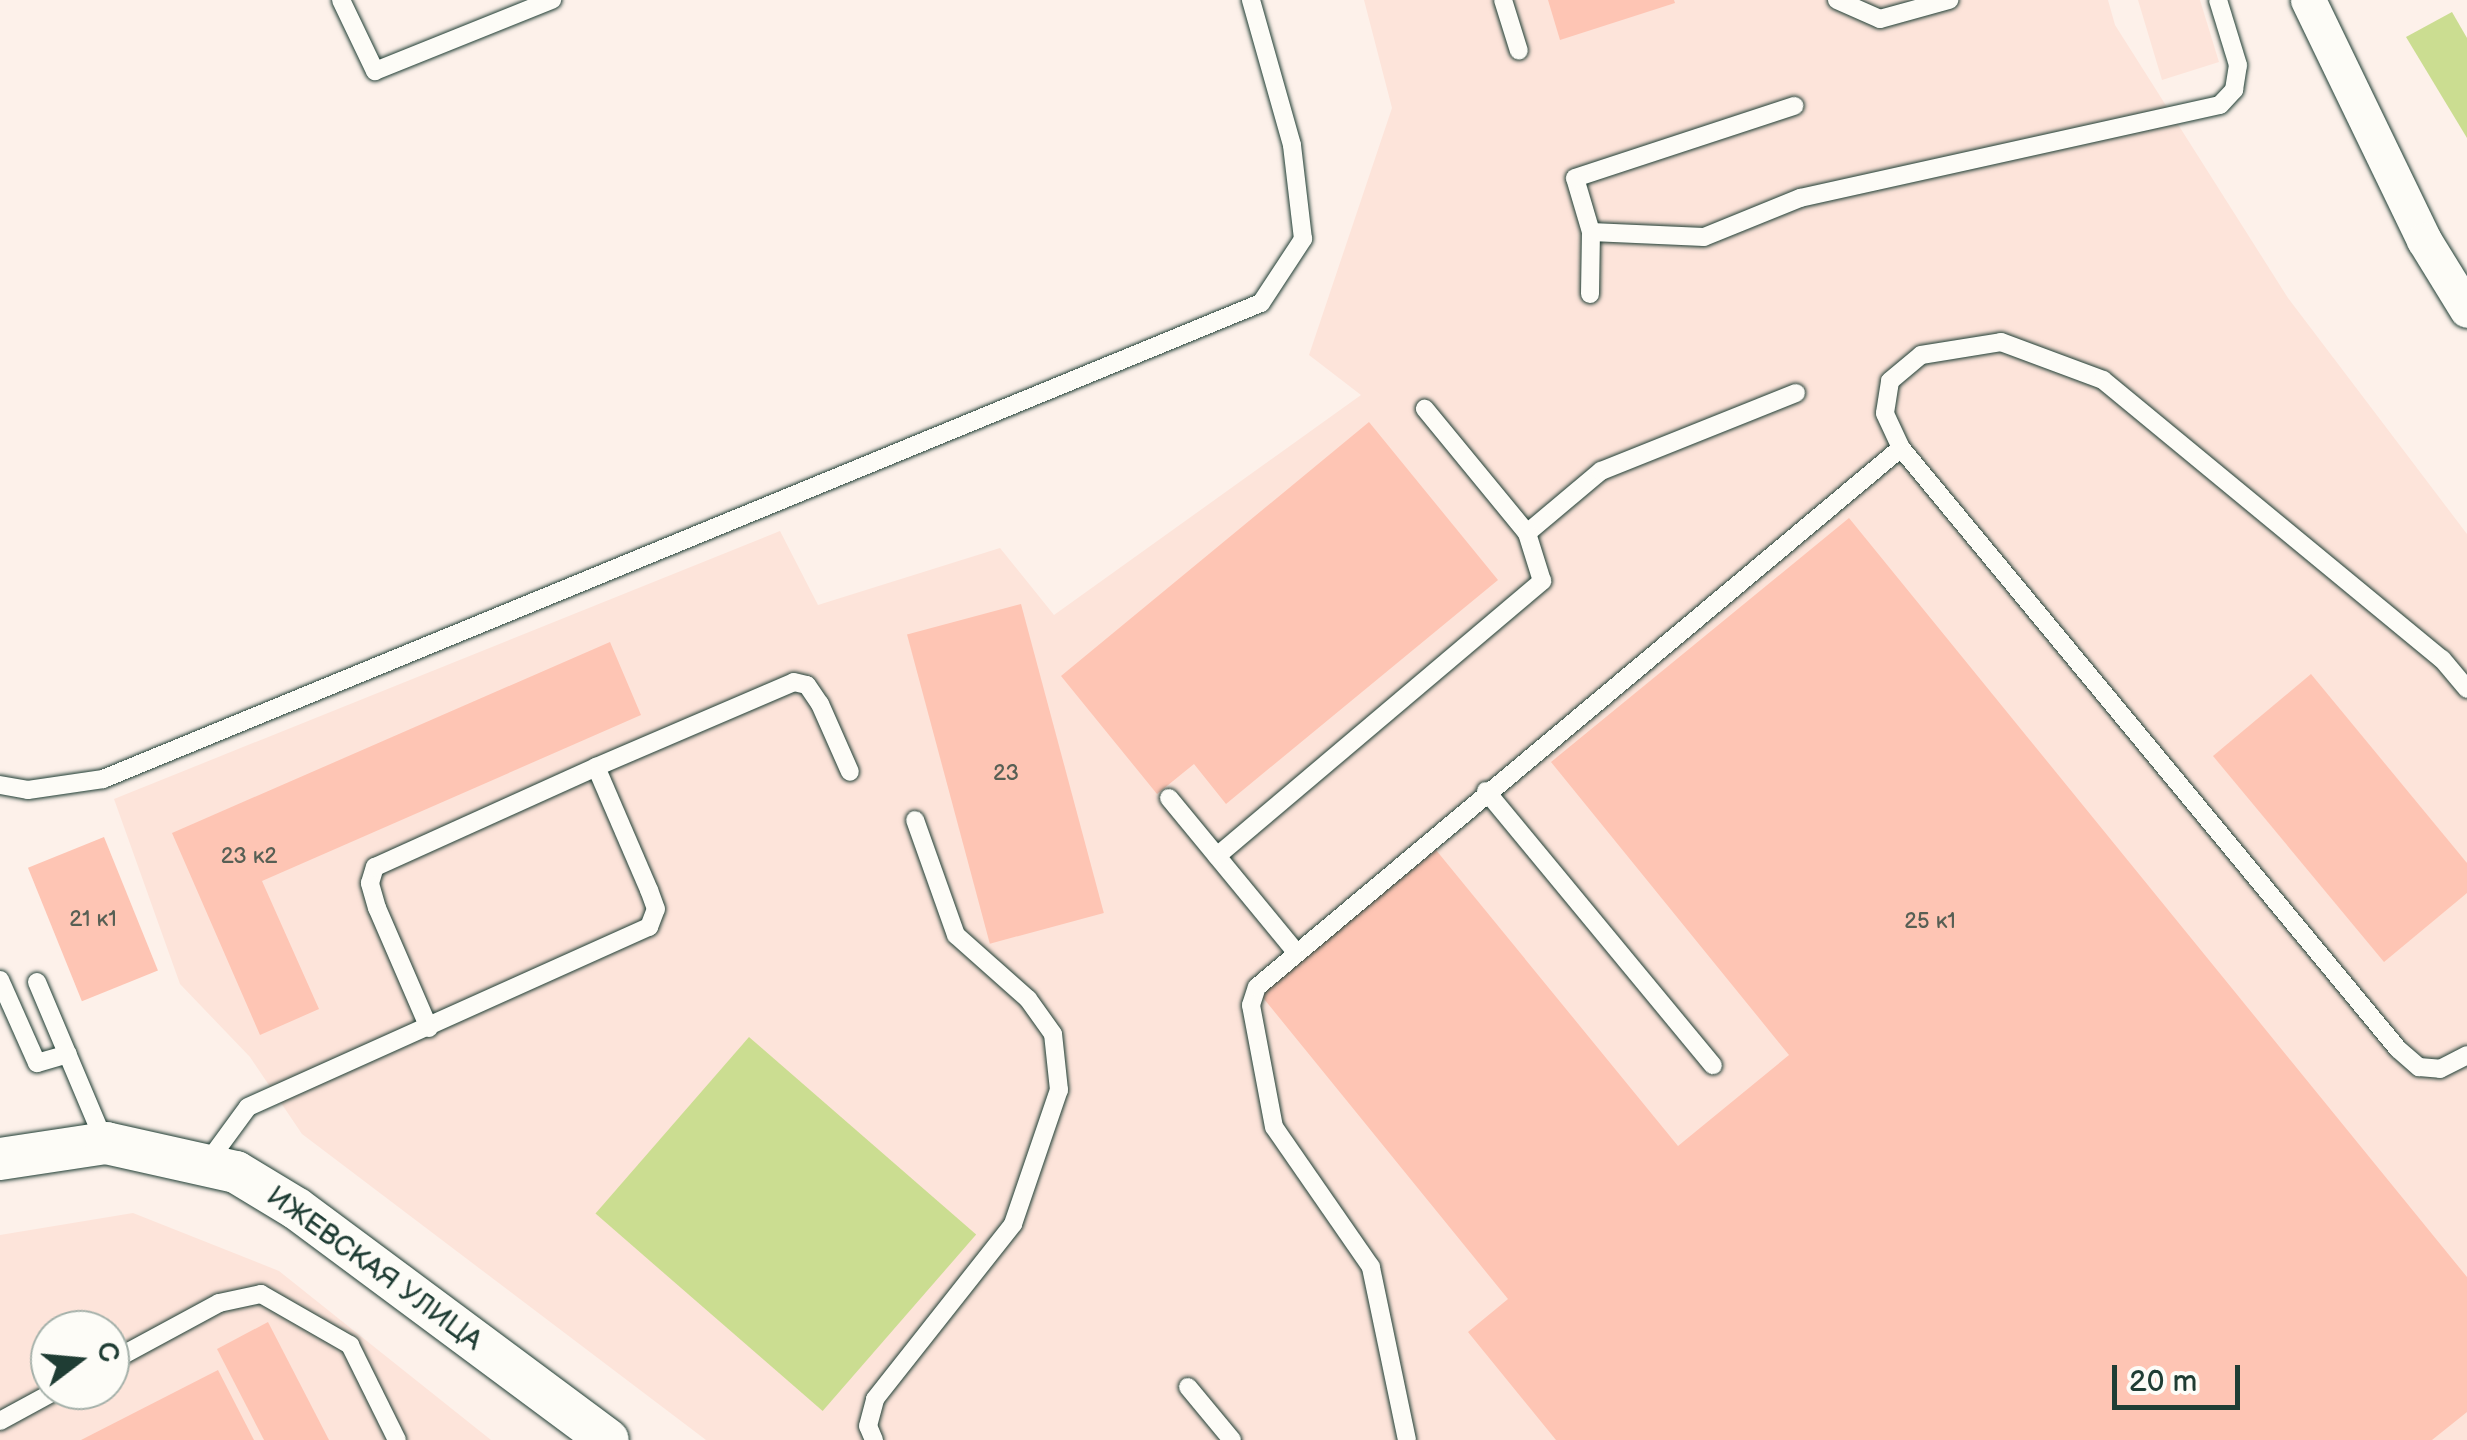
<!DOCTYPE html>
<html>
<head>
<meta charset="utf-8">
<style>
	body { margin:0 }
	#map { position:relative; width:2467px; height:1440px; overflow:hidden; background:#fdf1ea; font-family:"Balsamiq Sans",sans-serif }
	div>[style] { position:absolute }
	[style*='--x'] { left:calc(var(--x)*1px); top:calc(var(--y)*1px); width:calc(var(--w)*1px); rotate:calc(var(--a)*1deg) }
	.built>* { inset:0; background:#fde4da }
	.green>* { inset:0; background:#cbdd91; transform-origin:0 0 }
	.building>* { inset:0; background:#fec5b4; transform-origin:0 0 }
	.roads { filter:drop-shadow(0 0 2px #1f3d34) drop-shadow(0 0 2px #1f3d34) }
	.service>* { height:18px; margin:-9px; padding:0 9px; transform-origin:9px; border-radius:9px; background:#fdfcf7 }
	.minor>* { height:35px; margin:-17.5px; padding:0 17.5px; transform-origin:17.5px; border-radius:17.5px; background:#fdfcf7 }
	.tertiary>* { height:42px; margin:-21px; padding:0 21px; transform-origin:21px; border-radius:21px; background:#fdfcf7 }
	span { translate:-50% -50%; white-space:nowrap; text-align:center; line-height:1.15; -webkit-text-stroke:8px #fdfcf7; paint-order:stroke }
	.number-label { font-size:22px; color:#575f54 }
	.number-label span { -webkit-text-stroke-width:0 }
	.street-label { font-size:28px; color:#1f3d34 }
	.north { position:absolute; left:30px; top:1310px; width:100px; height:100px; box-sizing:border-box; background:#fdfcf7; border:2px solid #a4b0a9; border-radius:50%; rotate:74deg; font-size:28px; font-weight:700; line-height:40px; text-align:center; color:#1f3d34 }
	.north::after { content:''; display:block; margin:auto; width:35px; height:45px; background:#1f3d34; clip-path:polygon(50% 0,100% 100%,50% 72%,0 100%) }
	.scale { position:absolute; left:2112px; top:1365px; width:128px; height:45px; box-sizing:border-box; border:5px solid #1f3d34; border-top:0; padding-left:12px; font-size:30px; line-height:35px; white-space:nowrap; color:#1f3d34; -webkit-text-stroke:8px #fdfcf7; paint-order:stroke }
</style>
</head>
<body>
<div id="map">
	<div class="built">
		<i style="clip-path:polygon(1364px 0,2108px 0,2115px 25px,2288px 298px,2467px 534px,2467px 1440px,706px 1440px,302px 1134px,250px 1057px,180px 984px,114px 799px,780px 531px,818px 605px,1000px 548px,1054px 615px,1361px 395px,1309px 355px,1392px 108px)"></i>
		<i style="clip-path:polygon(2138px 0,2200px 0,2219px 62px,2162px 80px)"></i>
		<i style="clip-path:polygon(evenodd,133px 1213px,279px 1271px,491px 1440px,0 1440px,0 1235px,133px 1213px,50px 1330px,110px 1330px,110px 1390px,50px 1390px,50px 1330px)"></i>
	</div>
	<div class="green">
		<i style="clip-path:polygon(2452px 12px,2467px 38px,2467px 138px,2406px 37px)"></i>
		<i style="left:749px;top:1037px;width:301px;height:234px;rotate:41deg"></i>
	</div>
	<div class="building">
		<i style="clip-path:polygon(1548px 0,1674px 0,1675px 3px,1560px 40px)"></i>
		<i style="clip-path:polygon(1369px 422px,1498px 580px,1226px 804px,1194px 764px,1157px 794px,1061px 676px)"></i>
		<i style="clip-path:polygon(1849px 518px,2467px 1277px,2467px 1412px,2432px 1440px,1556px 1440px,1468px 1332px,1508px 1299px,1260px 994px,1436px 850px,1678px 1146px,1789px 1055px,1551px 762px)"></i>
		<i style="left:1021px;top:604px;width:320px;height:118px;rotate:75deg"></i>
		<i style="clip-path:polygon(610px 642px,641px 715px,262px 881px,319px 1009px,260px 1035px,172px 833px)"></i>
		<i style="clip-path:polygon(2311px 674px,2467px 863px,2467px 893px,2384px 962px,2213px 756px)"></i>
		<i style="left:104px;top:837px;width:144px;height:82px;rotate:68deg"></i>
		<i style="clip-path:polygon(268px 1322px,329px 1440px,264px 1440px,217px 1349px)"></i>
		<i style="clip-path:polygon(218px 1370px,254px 1440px,81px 1440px)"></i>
	</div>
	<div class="roads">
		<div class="service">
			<i style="--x:341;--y:0;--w:79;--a:64.4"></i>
			<i style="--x:375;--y:71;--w:191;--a:-21.9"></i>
			<i style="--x:1503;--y:0;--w:53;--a:72.6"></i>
			<i style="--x:1837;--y:0;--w:47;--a:23.8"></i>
			<i style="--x:1880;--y:19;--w:72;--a:-15.4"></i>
			<i style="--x:1591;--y:232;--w:56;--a:-106.5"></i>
			<i style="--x:1575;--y:178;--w:231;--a:-18.2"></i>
			<i style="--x:1590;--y:294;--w:62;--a:-89.1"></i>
			<i style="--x:1591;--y:232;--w:113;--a:2.5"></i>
			<i style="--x:1704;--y:237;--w:104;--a:-22.1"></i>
			<i style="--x:1800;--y:198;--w:430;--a:-12.5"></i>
			<i style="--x:2220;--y:105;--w:21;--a:-47"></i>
			<i style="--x:2234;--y:90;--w:25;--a:-81"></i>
			<i style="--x:2238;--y:65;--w:68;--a:-107.1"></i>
			<i style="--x:1901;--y:448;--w:38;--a:-115"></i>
			<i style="--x:1885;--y:413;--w:32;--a:-81"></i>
			<i style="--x:1890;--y:381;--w:40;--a:-40"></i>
			<i style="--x:1921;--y:355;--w:81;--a:-9.2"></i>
			<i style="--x:2001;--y:342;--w:109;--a:20.4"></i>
			<i style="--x:2103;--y:380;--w:439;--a:39.5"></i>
			<i style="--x:2442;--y:659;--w:39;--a:50"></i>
			<i style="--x:1527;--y:533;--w:97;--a:-40"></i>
			<i style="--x:1601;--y:471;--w:210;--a:-21.8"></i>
			<i style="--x:0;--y:785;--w:28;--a:10"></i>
			<i style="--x:28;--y:790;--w:76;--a:-8.3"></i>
			<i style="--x:103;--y:779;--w:1252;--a:-22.35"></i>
			<i style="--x:1261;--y:303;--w:77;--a:-56.7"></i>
			<i style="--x:1303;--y:239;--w:95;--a:-96.7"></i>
			<i style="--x:1292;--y:145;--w:151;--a:-105.8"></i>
			<i style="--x:1486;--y:791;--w:356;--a:50.4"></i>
			<i style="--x:1169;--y:798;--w:198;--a:50.5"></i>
			<i style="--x:1217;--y:856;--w:426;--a:-40.2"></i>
			<i style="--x:1542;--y:581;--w:50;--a:-107.4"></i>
			<i style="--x:1527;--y:533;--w:161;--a:-129.4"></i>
			<i style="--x:0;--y:980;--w:91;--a:66"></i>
			<i style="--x:37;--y:1063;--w:32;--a:-16"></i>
			<i style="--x:37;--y:982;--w:175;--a:67.1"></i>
			<i style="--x:429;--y:1028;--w:131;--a:-113.4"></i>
			<i style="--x:377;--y:908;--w:26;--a:-106"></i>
			<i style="--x:370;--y:883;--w:17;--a:-73"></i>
			<i style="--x:375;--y:867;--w:243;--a:-24.3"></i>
			<i style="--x:207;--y:1163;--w:69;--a:-53.8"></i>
			<i style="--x:248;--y:1107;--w:440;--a:-24.2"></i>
			<i style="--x:649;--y:927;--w:19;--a:-69"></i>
			<i style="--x:656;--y:909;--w:20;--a:-110"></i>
			<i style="--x:649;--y:890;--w:134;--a:-113.3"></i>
			<i style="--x:596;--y:767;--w:215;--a:-23.2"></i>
			<i style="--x:794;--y:682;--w:13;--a:13"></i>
			<i style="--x:807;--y:685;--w:23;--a:56"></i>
			<i style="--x:820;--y:704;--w:74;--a:66.2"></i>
			<i style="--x:110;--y:1362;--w:124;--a:-28.4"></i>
			<i style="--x:219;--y:1303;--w:43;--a:-12.1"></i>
			<i style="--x:261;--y:1294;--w:103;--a:29.8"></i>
			<i style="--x:350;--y:1345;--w:106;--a:63.7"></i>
			<i style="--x:1188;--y:1387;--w:69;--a:50.3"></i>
			<i style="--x:0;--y:1421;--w:65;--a:-28.5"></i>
			<i style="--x:874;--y:1440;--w:15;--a:-113"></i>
			<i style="--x:868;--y:1426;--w:28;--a:-75"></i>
			<i style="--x:875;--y:1399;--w:223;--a:-51.7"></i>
			<i style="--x:1013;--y:1224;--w:142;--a:-71.1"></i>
			<i style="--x:1059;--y:1090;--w:56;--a:-96.1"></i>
			<i style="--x:1053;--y:1034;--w:43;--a:-125.5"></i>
			<i style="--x:1028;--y:999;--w:96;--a:-138.4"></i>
			<i style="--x:956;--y:935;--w:122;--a:-109.6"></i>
			<i style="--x:1407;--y:1440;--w:177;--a:-101.8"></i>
			<i style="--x:1371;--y:1267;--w:170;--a:-124.7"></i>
			<i style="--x:1274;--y:1127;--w:124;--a:-100.7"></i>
			<i style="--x:1251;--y:1005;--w:19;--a:-72"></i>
			<i style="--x:1257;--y:987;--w:840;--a:-39.93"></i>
			<i style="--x:1901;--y:448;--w:780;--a:50.41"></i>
			<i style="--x:2398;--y:1049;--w:28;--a:41"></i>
			<i style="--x:2419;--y:1067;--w:21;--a:5"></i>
			<i style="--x:2440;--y:1069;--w:30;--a:-27"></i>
		</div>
		<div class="minor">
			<i style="--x:2308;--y:0;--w:267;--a:64.2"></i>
			<i style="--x:2424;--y:240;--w:82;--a:58.4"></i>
		</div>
		<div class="tertiary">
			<i style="--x:0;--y:1159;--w:107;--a:-8.6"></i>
			<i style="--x:106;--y:1143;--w:133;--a:12.6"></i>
			<i style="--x:236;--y:1172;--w:71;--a:31.2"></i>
			<i style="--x:297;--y:1209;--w:387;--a:36.6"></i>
		</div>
	</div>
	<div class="number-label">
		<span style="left:1006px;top:774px">23</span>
		<span style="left:249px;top:857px">23 к2</span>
		<span style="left:93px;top:920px">21 к1</span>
		<span style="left:1930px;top:922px">25 к1</span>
	</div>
	<div class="street-label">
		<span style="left:374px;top:1269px;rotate:36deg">ИЖЕВСКАЯ УЛИЦА</span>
	</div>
	<div class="north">С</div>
	<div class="scale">20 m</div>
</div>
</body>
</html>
